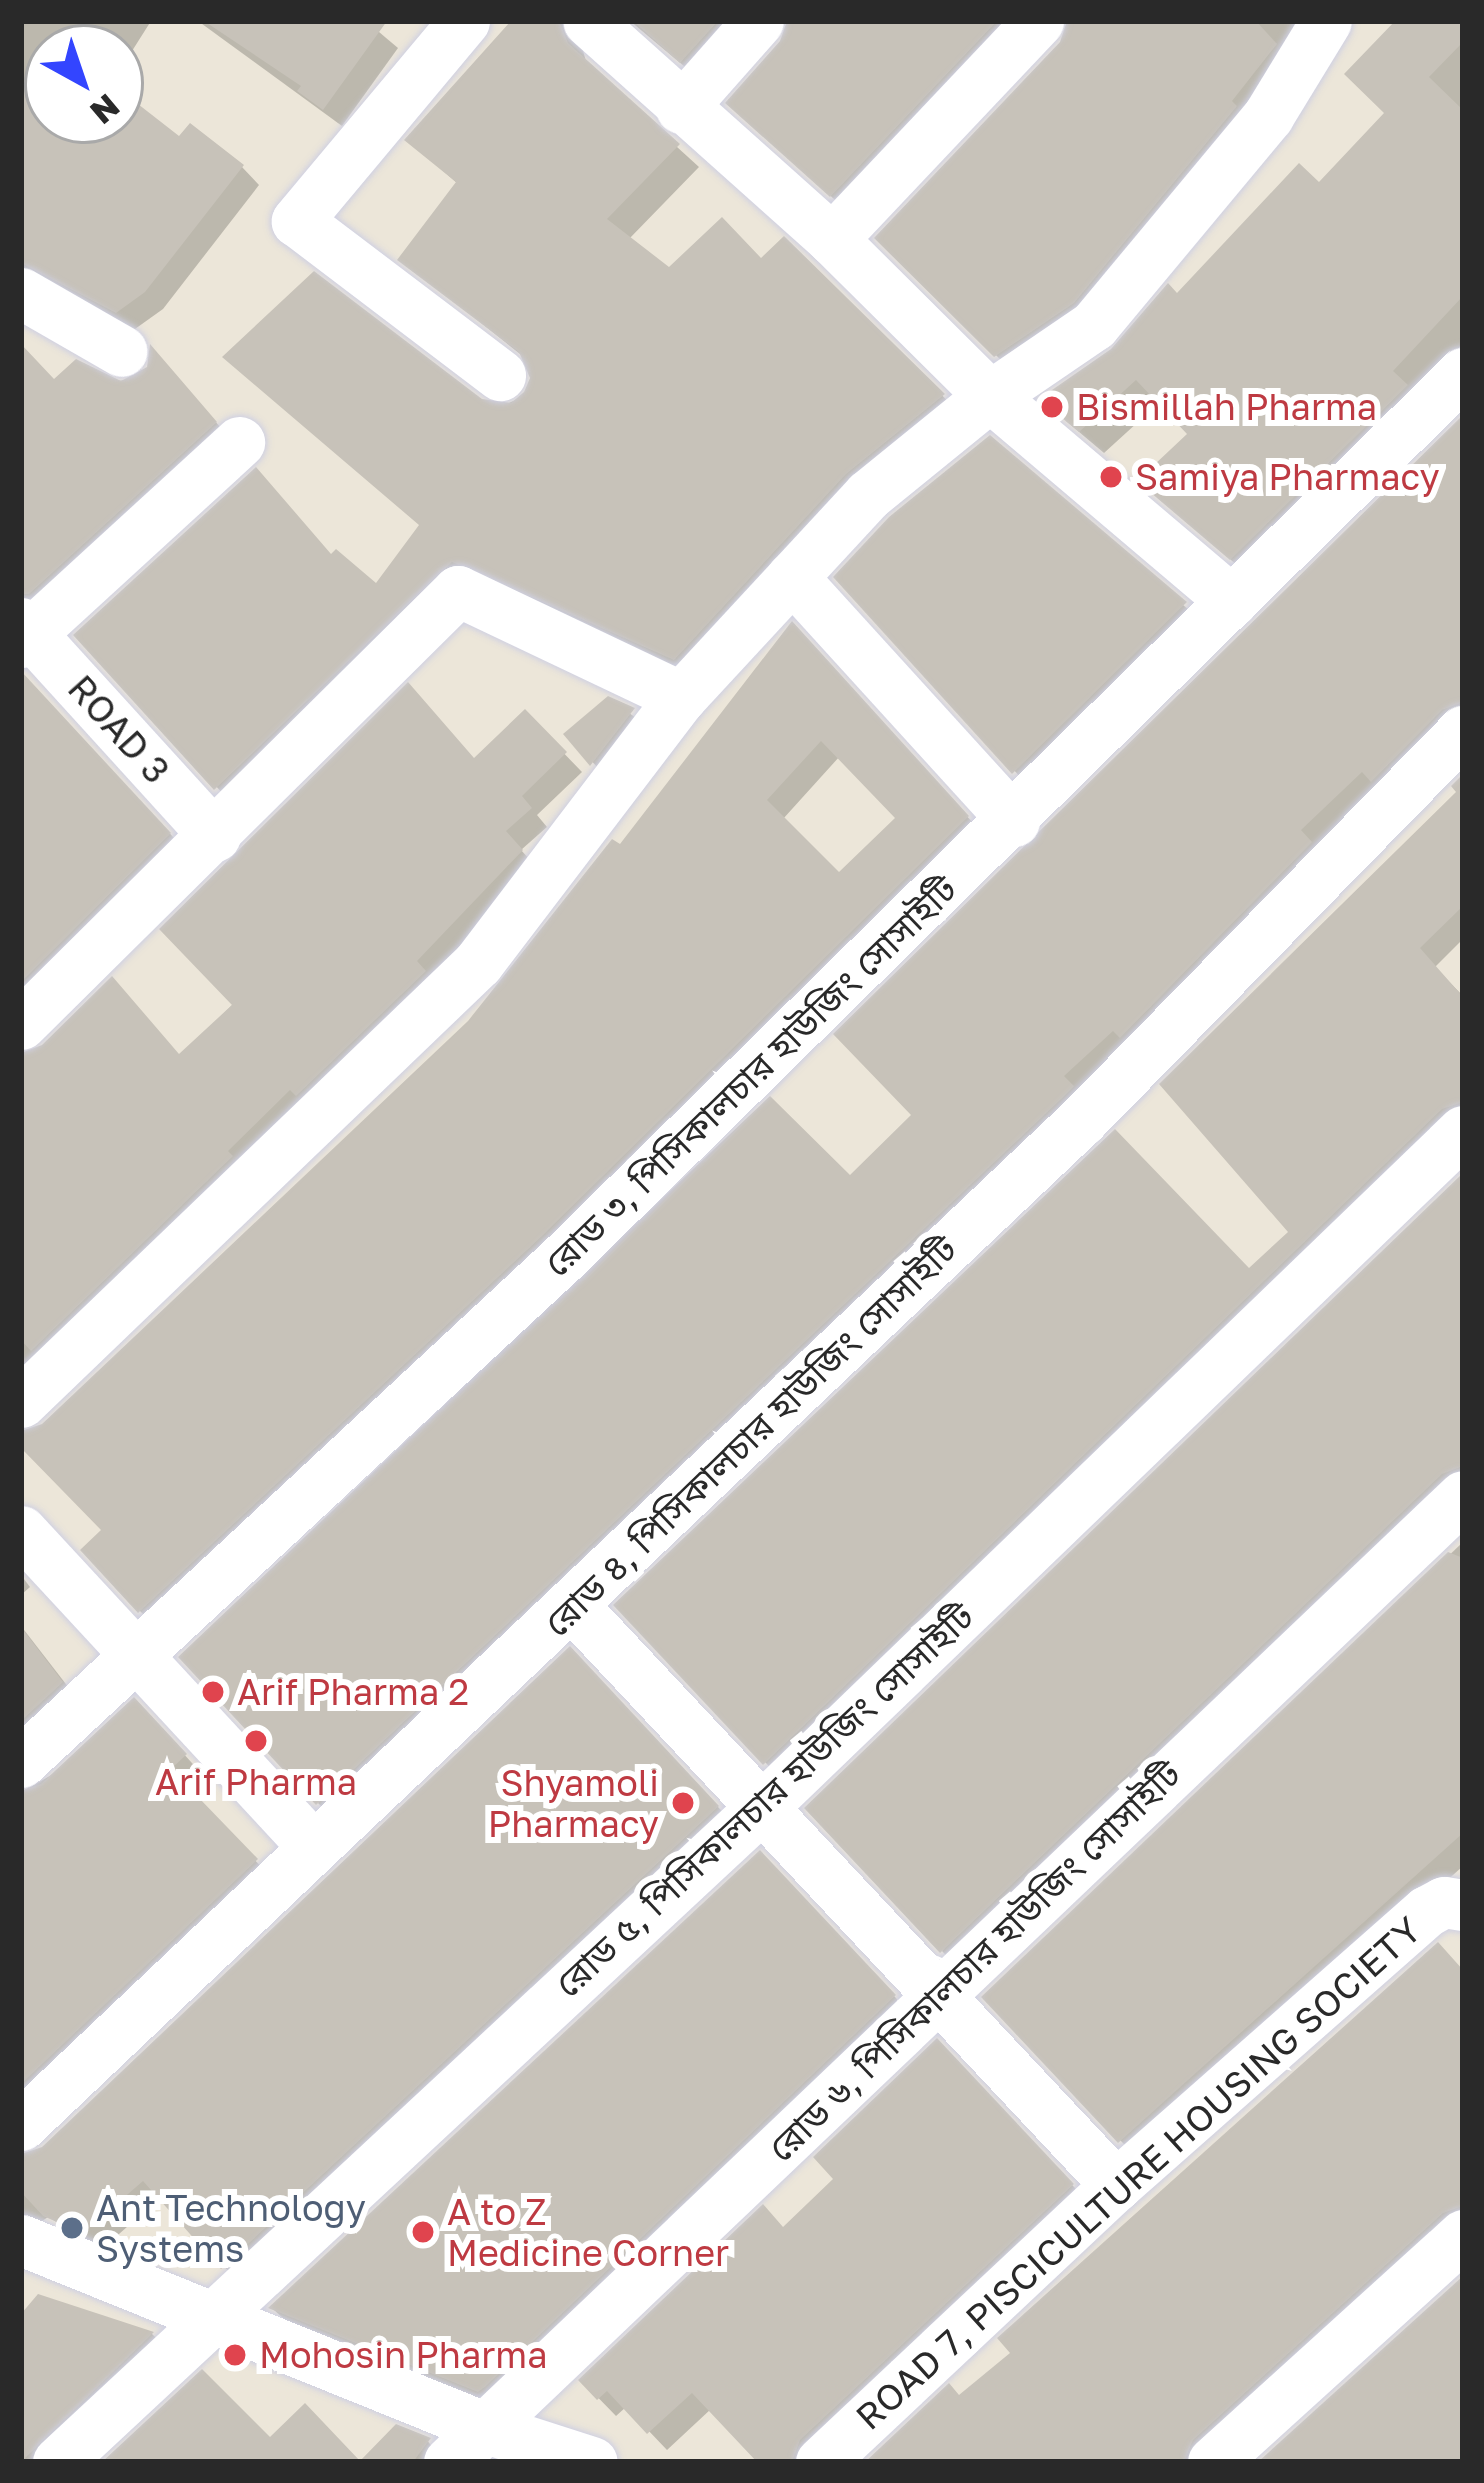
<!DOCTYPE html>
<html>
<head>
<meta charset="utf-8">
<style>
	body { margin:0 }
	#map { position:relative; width:1484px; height:2483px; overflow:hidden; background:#ece6d9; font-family:"Golos Text","Noto Sans Bengali",sans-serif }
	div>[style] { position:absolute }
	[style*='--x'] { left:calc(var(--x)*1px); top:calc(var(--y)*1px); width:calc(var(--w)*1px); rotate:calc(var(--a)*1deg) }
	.shadow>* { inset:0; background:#0003 }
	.building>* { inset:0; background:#c7c2b9 }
	.roads { filter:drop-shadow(0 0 3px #cfd0e2) drop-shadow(0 0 3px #cfd0e2) }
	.minor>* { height:51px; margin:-25.5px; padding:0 25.5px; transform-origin:25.5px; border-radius:25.5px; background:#fff }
	.dots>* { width:33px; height:33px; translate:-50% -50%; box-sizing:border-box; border:6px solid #fff; border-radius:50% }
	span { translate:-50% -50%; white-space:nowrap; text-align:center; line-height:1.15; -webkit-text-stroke:12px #fff; paint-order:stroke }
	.health-label { font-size:36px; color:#be3a42 }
	.left { translate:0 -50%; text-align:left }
	.right { translate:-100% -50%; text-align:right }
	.street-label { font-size:36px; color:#292929 }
	.service-label { font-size:36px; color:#4e5e75 }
	.frame { position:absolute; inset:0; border:24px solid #292929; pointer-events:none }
	.north { position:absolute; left:24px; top:24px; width:120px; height:120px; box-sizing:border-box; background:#fff; border:3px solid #a9a9a9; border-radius:50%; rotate:140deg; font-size:33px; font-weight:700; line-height:48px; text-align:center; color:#292929 }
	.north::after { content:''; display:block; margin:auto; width:42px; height:54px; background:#3345ff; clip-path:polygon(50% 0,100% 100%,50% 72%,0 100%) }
</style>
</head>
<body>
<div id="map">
	<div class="shadow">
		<i style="clip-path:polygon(21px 21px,151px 21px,120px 70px,120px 48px,48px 48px,48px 120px,120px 120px,120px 94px,180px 140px,242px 167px,259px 185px,163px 309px,135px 329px,42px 280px,21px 288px)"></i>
		<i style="clip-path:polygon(198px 21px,366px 21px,398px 48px,342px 126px)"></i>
		<i style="clip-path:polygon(519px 21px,592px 21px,579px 36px,587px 65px,699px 167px,629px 239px,669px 270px,762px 262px,784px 240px,964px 417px,696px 680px,474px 581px,237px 809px,77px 635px,332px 557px,376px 587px,422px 526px,480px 402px,497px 408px,525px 396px,533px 378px,525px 358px,401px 259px,458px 184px,408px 140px)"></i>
		<i style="clip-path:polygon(630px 21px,758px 21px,703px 82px)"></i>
		<i style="clip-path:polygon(789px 21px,1038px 21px,853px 216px,750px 124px)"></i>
		<i style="clip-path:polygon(1067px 21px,1320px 21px,1296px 67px,1017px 376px,878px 238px,1063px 43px)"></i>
		<i style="clip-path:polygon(1398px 21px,1463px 21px,1463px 343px,1255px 581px,1141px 481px,1191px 434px,1160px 402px,1104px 453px,1066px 421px,1113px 352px,1319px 186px,1388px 113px)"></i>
		<i style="clip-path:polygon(21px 347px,55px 383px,137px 380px,168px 366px,232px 441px,21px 614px)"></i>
		<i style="clip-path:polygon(1463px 419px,1463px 728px,335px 1820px,318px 1803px,850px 1179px,915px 1116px)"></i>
		<i style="clip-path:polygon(990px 439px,1204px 623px,1033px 791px,837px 577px)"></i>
		<i style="clip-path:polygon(evenodd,809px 643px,985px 836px,157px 1628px,140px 1611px,105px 1530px,21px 1444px,21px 1432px,43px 1426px,470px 1023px,809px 643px,840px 756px,899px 818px,839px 876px,783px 819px,840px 756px)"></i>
		<i style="clip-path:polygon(21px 673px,187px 852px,21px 1017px)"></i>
		<i style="clip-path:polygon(609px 699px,649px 727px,609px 780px,567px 734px)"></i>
		<i style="clip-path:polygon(525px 713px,582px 772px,537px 815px,547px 827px,521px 850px,539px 870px,21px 1395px,21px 1054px,180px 1057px)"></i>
		<i style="clip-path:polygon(1463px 777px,1463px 939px,1435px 967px,1463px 996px,1463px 1126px,782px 1780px,765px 1762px,1292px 1232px)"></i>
		<i style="clip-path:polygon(1463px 1177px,1463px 1491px,959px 1969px,942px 1951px)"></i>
		<i style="clip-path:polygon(1463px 1542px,1463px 1866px,1138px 2159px,985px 1997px)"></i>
		<i style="clip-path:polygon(21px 1575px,30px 1587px,21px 1595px)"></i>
		<i style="clip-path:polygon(21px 1626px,79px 1701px,21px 1755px)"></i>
		<i style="clip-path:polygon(587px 1668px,735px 1825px,241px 2285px,161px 2197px,102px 2249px,48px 2217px,33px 2227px,21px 2215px,21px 2155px,43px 2149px)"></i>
		<i style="clip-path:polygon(152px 1719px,202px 1774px,186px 1789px,273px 1879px,21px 2118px,21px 1792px)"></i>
		<i style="clip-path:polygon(776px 1870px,910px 2013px,496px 2407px,288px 2323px,272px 2308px)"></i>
		<i style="clip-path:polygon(1463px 1972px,1463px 2229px,1208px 2462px,865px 2462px,960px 2398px)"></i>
		<i style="clip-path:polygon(955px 2060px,1089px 2203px,816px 2462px,761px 2462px,711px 2409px,667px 2450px,626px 2407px,616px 2416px,582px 2381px,784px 2230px)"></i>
		<i style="clip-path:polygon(39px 2298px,152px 2334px,169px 2350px,52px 2462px,21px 2462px,21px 2319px)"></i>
		<i style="clip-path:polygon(427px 2440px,443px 2462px,363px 2462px)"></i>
	</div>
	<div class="building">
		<i style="clip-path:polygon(204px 21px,387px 21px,323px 110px,297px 91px,301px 86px)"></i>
		<i style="clip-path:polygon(511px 21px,559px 21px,568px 43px,680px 144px,607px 219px,669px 267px,722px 217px,761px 258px,784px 236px,945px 394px,846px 474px,674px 660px,452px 562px,214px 790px,73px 635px,256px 467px,331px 554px,336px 549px,376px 583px,419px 525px,222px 357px,314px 271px,482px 399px,511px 403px,524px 392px,530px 378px,519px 352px,397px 260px,456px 182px,404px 140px)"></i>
		<i style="clip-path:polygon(633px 21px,718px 21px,680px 63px)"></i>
		<i style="clip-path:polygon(787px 21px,997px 21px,830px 197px,725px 103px,780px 41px)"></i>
		<i style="clip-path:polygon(1067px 21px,1256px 21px,1277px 44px,1232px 101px,1237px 106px,1074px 303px,994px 357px,874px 238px,1060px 42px)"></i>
		<i style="clip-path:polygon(1395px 21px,1463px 21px,1463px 42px,1429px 77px,1463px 110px,1463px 296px,1393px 371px,1408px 385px,1230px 560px,1137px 481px,1187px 434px,1136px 380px,1079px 432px,1039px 399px,1111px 349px,1168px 283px,1177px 293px,1299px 163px,1319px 182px,1384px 113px,1344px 74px)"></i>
		<i style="clip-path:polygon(21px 78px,48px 98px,48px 120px,120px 120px,120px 90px,179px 136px,190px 123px,244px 165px,145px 292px,116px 313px,21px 263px)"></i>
		<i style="clip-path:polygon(21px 344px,54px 379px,76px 359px,121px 381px,147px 367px,150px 344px,217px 422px,29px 594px,21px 594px)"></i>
		<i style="clip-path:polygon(1463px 415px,1463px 702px,1442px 710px,1371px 782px,1362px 772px,1301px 830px,1312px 842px,1120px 1038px,1113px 1031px,1064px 1076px,1074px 1086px,1061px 1099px,316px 1805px,178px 1657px,770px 1096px,850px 1175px,911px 1115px,833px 1034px)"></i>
		<i style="clip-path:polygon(990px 435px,1187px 602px,1012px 774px,833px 577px,889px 517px)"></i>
		<i style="clip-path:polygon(evenodd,792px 621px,969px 816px,541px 1237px,138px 1613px,80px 1550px,101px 1530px,21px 1448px,21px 1431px,42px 1424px,468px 1021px,612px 839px,620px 844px,792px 621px,821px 741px,895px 818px,839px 872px,767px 800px,821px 741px)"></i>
		<i style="clip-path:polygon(21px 671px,171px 833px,21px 982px)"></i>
		<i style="clip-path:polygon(408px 682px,474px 758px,525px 709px,567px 752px,522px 796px,532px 808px,506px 831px,523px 850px,417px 961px,426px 971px,296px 1096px,290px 1090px,228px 1151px,233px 1156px,31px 1351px,21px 1340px,21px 1053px,42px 1045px,112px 976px,179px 1054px,232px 1005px,159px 929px)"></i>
		<i style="clip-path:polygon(608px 696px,635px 708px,590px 766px,563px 734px)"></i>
		<i style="clip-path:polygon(1463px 774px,1463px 906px,1420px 948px,1463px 997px,1463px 1102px,1442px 1109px,763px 1765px,613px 1605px,1115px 1129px,1249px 1268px,1288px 1232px,1159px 1084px,1456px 792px,1451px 786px)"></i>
		<i style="clip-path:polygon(1463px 1173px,1463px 1466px,1442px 1474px,940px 1953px,804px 1808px)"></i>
		<i style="clip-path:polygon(1448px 1552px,1463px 1558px,1463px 1833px,1118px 2143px,981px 1997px)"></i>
		<i style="clip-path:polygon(21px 1627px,63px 1682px,21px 1721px)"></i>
		<i style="clip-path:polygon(570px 1646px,719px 1806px,221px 2269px,143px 2181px,83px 2233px,43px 2216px,21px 2192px,21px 2154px,42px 2147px)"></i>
		<i style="clip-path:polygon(134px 1697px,187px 1754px,171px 1769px,258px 1859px,21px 2084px,21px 1791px,41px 1784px)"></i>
		<i style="clip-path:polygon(760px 1850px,896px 1995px,486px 2386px,478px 2392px,268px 2308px)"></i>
		<i style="clip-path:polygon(1438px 1942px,1463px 1970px,1463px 2206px,1443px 2213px,1193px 2440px,1184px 2462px,865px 2462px,949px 2383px,959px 2395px,1010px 2353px,997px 2338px)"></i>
		<i style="clip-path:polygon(937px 2038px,1074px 2184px,800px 2440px,792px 2462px,757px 2462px,692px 2393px,647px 2434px,607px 2391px,597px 2400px,578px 2380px,763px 2204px,783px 2227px,833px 2179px,813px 2157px)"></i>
		<i style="clip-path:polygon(1463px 2276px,1463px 2462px,1258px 2462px)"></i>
		<i style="clip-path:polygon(38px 2294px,154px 2332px,21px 2462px,21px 2314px)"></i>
		<i style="clip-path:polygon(202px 2369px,270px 2437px,305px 2403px,360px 2461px,396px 2424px,431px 2438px,413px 2462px,102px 2462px)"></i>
	</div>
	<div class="roads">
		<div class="minor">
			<i style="--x:464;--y:21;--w:261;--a:129.9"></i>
			<i style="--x:297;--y:221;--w:255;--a:37.2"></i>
			<i style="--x:681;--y:108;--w:116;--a:-48.5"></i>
			<i style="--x:832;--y:239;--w:300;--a:-46.6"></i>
			<i style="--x:21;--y:293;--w:116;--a:29.9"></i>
			<i style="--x:792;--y:577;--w:330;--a:47.7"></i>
			<i style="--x:1232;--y:601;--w:317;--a:-139.7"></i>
			<i style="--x:990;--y:396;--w:126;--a:-34.3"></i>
			<i style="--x:1094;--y:325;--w:272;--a:-50.2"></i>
			<i style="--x:1268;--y:116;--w:111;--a:-58.6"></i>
			<i style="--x:21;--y:623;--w:288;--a:47.7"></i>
			<i style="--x:21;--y:642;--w:296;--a:-42.5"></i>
			<i style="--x:21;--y:1024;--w:615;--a:-44.74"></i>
			<i style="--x:458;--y:591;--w:247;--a:25.4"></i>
			<i style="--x:21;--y:1402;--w:634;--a:-43.85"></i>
			<i style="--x:478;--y:963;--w:335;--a:-52.7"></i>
			<i style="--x:681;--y:697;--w:275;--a:-47.2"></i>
			<i style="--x:868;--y:495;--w:157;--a:-39.1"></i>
			<i style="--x:990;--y:396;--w:223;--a:-135.2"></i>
			<i style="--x:832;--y:239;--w:327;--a:-138.2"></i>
			<i style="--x:21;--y:1531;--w:430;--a:47.2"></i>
			<i style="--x:573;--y:1606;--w:794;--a:46.84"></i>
			<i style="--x:21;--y:1762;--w:739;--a:-42.92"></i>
			<i style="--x:562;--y:1259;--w:1264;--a:-44.52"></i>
			<i style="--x:21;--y:2125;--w:1461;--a:-43.45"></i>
			<i style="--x:1082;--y:1120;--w:545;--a:-45.6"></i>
			<i style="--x:21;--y:2240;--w:502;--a:22.01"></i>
			<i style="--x:486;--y:2428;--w:111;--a:17.8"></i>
			<i style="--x:58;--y:2462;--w:962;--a:-42.94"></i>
			<i style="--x:762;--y:1807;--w:974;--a:-43.96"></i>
			<i style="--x:449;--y:2462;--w:1400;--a:-43.61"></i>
			<i style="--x:821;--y:2462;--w:405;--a:-43.2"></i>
			<i style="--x:1116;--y:2185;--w:414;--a:-41.4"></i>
			<i style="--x:1427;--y:1911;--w:19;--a:-28"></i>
			<i style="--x:1444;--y:1902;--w:19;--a:9"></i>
			<i style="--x:1213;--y:2462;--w:338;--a:-42.2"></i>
		</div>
	</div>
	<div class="dots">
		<i style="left:1052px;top:407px;background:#e0444e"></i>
		<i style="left:1111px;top:477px;background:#e0444e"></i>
		<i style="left:213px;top:1692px;background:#e0444e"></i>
		<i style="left:256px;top:1741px;background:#e0444e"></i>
		<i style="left:683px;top:1803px;background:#e0444e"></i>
		<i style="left:72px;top:2228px;background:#5c6f8a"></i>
		<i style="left:423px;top:2232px;background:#e0444e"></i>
		<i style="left:235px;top:2355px;background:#e0444e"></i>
	</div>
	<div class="health-label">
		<span class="left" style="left:1076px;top:407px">Bismillah Pharma</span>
		<span class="left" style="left:1135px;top:477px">Samiya Pharmacy</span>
		<span class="left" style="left:237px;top:1692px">Arif Pharma 2</span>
		<span style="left:256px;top:1782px">Arif Pharma</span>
		<span class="right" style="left:659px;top:1803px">Shyamoli<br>Pharmacy</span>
		<span class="left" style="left:447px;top:2232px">A to Z<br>Medicine Corner</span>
		<span class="left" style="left:259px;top:2355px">Mohosin Pharma</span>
	</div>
	<div class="street-label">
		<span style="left:119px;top:729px;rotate:48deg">ROAD 3</span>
		<span style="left:750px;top:1076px;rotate:-44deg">রোড ৩, পিসিকালচার হাউজিং সোসাইটি</span>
		<span style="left:750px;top:1436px;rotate:-44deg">রোড ৪, পিসিকালচার হাউজিং সোসাইটি</span>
		<span style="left:764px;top:1800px;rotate:-43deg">রোড ৫, পিসিকালচার হাউজিং সোসাইটি</span>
		<span style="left:974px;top:1961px;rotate:-44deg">রোড ৬, পিসিকালচার হাউজিং সোসাইটি</span>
		<span style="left:1138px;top:2173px;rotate:-42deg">ROAD 7, PISCICULTURE HOUSING SOCIETY</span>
	</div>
	<div class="service-label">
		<span class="left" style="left:96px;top:2228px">Ant Technology<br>Systems</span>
	</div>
	<div class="frame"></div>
	<div class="north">N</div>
</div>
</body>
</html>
